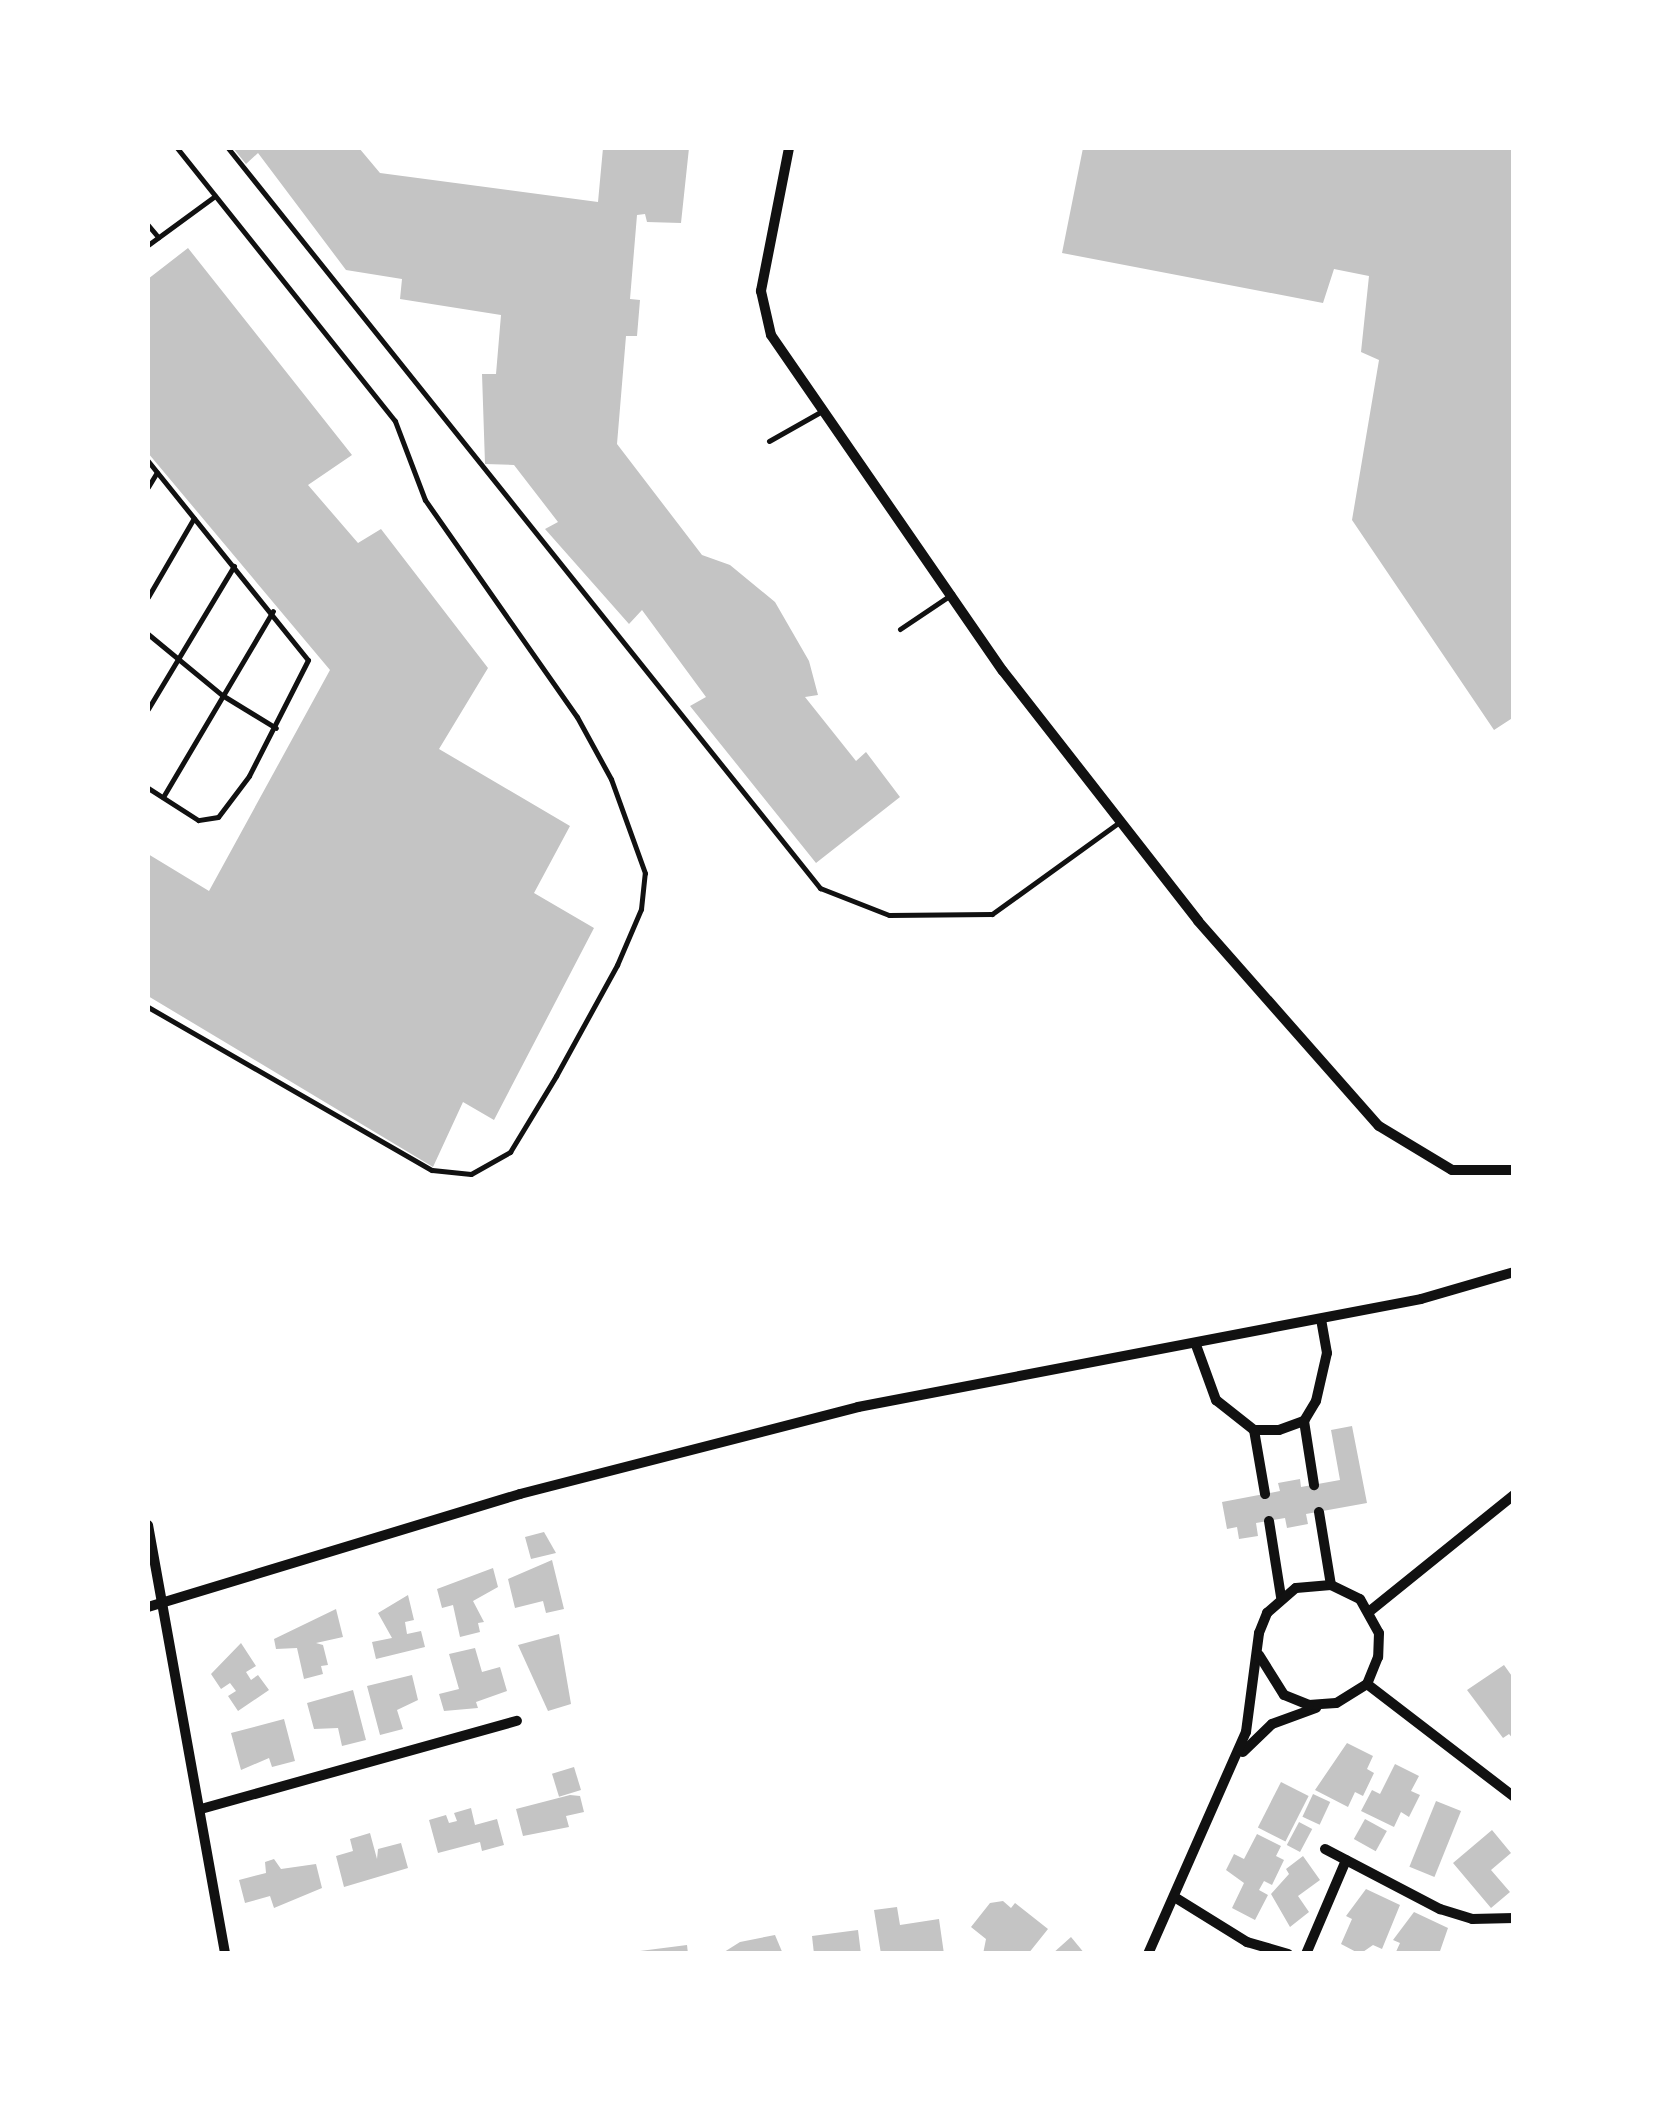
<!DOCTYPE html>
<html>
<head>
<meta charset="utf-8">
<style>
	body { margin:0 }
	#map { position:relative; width:1661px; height:2101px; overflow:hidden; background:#fff; font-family:"Noto Sans",sans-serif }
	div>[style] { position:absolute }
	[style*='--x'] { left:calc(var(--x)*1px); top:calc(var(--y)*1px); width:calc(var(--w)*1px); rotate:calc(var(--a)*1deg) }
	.building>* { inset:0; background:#c4c4c4; transform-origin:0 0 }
	.service>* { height:5px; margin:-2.5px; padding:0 2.5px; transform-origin:2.5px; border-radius:2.5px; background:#111 }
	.minor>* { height:10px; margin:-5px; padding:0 5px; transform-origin:5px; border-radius:5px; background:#111 }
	span { translate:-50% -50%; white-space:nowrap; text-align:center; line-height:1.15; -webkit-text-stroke:8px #fff; paint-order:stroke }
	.frame { position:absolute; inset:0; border:150px solid #fff; pointer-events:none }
</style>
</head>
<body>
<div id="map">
	<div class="building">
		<i style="clip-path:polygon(233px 148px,359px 148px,380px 173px,598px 202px,603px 148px,689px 148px,681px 223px,647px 222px,645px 214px,637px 215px,630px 299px,640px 300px,637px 336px,626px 336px,617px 444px,702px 555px,730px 565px,775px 602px,809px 661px,818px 695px,805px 697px,856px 761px,866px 752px,900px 797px,816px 863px,690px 706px,706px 697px,642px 610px,629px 624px,545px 529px,558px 522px,514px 465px,485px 464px,482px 374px,496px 374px,501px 315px,400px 299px,402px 279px,346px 270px,258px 153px,246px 164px)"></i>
		<i style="clip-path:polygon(1083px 148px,1514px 148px,1514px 717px,1494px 730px,1352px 520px,1379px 360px,1361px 352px,1369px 276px,1334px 269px,1323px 303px,1062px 253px)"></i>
		<i style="clip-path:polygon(188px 248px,352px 455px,308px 485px,358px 543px,381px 529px,488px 668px,439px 749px,570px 826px,534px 893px,594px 928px,494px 1120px,463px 1102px,433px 1167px,148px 996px,148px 854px,209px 891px,330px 670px,148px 453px,148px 279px)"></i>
		<i style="clip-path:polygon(1352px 1426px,1367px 1503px,1306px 1514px,1308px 1524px,1287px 1528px,1285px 1518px,1256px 1523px,1258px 1536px,1239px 1539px,1237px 1527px,1227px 1529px,1222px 1502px,1280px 1491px,1278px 1483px,1300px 1479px,1301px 1487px,1340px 1480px,1331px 1430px)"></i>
		<i style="clip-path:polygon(544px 1532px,556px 1553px,531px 1559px,525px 1537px)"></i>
		<i style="clip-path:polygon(552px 1560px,564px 1609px,546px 1613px,543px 1601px,515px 1608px,508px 1579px)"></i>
		<i style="clip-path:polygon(493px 1568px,498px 1587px,473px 1601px,484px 1622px,478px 1623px,480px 1632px,460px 1637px,453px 1605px,442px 1608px,437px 1589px)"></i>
		<i style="clip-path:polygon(408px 1595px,414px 1620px,405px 1622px,407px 1634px,421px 1631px,425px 1647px,376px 1659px,372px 1642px,392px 1638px,378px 1613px)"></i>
		<i style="clip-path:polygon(336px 1609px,343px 1637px,316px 1643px,323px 1645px,328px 1665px,321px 1666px,323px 1674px,304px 1679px,297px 1648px,276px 1649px,274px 1639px)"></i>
		<i style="clip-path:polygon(559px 1634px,571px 1704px,548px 1711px,518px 1645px)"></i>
		<i style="clip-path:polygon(241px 1643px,256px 1666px,246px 1672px,251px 1680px,258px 1675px,269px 1690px,238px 1711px,228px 1696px,236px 1691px,230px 1683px,221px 1689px,211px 1674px)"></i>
		<i style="clip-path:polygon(475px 1648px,482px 1672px,500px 1667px,507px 1691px,476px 1702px,478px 1708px,444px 1711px,439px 1694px,459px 1689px,449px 1654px)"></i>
		<i style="clip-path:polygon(1504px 1665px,1514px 1679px,1514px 1740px,1509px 1734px,1503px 1738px,1467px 1690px)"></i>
		<i style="clip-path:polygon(412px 1675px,418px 1700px,397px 1710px,403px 1729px,380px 1735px,367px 1686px)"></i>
		<i style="clip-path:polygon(353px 1690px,366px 1740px,342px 1746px,338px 1728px,314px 1729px,307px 1703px)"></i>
		<i style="clip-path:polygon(284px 1719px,295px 1761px,272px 1767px,269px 1758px,241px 1770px,231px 1733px)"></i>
		<i style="clip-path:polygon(1347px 1743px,1373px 1756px,1367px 1769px,1374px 1773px,1363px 1796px,1355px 1792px,1348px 1807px,1315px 1790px)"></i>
		<i style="clip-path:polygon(1395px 1764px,1419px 1776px,1411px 1791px,1420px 1795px,1409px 1817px,1401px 1812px,1394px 1827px,1361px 1811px,1372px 1790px,1380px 1794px)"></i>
		<i style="left:574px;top:1767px;width:24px;height:23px;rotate:73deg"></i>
		<i style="left:1281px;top:1782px;width:31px;height:51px;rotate:27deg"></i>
		<i style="left:1313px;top:1794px;width:19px;height:25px;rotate:25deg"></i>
		<i style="clip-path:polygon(570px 1795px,580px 1796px,584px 1812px,566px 1816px,569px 1827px,523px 1836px,516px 1809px)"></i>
		<i style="left:1436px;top:1801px;width:27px;height:71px;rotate:22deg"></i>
		<i style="clip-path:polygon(471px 1808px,475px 1825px,497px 1819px,504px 1845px,482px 1851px,480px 1842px,438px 1853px,429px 1820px,446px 1815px,449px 1823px,457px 1821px,454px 1813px)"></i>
		<i style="left:1365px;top:1819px;width:25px;height:23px;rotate:29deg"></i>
		<i style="left:1299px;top:1822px;width:15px;height:26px;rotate:28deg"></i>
		<i style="clip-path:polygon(1492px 1830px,1511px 1853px,1491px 1870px,1510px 1892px,1491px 1908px,1453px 1863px)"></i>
		<i style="clip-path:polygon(370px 1833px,377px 1859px,378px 1849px,401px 1843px,408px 1868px,344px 1887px,336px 1856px,353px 1851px,350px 1839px)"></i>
		<i style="clip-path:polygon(1257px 1834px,1281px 1846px,1276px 1856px,1284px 1860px,1272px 1885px,1264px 1881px,1259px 1890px,1268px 1895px,1255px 1920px,1232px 1908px,1244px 1883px,1226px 1870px,1234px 1854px,1244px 1859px)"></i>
		<i style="clip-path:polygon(1303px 1856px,1320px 1880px,1298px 1896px,1309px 1912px,1290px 1927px,1271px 1894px,1289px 1874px,1286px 1869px)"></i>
		<i style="clip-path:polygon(274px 1859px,281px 1869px,316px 1864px,322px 1888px,274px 1908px,270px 1896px,245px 1903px,239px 1880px,266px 1873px,265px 1862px)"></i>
		<i style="clip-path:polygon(1366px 1889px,1400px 1905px,1382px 1949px,1373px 1945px,1360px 1954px,1341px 1944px,1352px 1919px,1346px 1916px)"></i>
		<i style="clip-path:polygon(1003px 1901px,1011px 1908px,1015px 1903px,1048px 1929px,1028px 1954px,983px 1954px,986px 1939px,971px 1927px,990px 1903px)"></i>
		<i style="clip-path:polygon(897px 1907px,900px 1925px,939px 1919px,944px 1954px,881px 1954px,874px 1910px)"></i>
		<i style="clip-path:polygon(1414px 1912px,1448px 1928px,1439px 1954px,1395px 1954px,1400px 1943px,1393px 1940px)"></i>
		<i style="clip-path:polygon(858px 1930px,861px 1954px,814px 1954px,812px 1936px)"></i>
		<i style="clip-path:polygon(775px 1935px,783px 1954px,721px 1954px,740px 1942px)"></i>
		<i style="clip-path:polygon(1071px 1937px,1085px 1954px,1052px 1954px)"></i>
		<i style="clip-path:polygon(687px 1945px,688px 1954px,640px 1954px,640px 1951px)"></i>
	</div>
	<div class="service">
		<i style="--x:228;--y:148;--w:948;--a:51.34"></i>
		<i style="--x:820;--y:888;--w:74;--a:21.4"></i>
		<i style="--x:889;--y:915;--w:103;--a:-0.6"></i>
		<i style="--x:992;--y:914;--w:155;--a:-35.8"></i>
		<i style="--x:148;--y:225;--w:16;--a:50"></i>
		<i style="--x:148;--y:245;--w:83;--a:-36.2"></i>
		<i style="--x:769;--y:441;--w:61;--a:-29.5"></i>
		<i style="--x:148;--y:461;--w:255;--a:51.2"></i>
		<i style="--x:308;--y:660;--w:130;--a:117"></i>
		<i style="--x:249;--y:776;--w:51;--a:127.1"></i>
		<i style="--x:218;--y:817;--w:20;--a:171"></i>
		<i style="--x:198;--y:820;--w:59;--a:-147.4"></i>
		<i style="--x:148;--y:487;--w:17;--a:-59"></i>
		<i style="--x:148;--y:597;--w:91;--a:-59.8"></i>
		<i style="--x:900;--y:629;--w:63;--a:-33.9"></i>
		<i style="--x:148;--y:634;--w:96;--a:39.5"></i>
		<i style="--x:222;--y:695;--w:63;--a:31.4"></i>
		<i style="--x:148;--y:709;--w:167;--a:-59"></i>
		<i style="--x:163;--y:797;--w:216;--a:-59.4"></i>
		<i style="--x:148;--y:1007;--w:327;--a:29.9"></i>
		<i style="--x:432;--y:1170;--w:39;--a:6"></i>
		<i style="--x:471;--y:1174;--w:45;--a:-29.4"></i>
		<i style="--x:510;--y:1152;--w:89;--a:-58.8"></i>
		<i style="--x:556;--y:1076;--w:127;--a:-61.2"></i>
		<i style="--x:617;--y:965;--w:61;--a:-66.8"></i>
		<i style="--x:641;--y:909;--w:36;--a:-84"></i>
		<i style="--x:645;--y:873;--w:100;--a:-109.9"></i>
		<i style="--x:611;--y:779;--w:71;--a:-118.7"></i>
		<i style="--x:577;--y:717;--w:265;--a:-125"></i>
		<i style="--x:425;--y:500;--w:85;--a:-110.8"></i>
		<i style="--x:395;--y:421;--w:349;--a:-128.6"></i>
	</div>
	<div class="minor">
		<i style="--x:789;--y:148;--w:146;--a:101.1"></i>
		<i style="--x:761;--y:291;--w:45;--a:77.2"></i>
		<i style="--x:771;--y:335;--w:408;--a:55.4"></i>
		<i style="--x:1003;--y:671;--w:317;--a:52"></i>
		<i style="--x:1198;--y:921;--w:273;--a:48.6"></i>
		<i style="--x:1379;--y:1126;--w:85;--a:31.1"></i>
		<i style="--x:1452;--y:1170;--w:62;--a:0"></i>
		<i style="--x:1196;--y:1345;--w:59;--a:70"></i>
		<i style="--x:1216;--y:1400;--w:48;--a:38.3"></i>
		<i style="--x:1254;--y:1430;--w:25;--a:0"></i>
		<i style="--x:1279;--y:1430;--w:27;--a:-20"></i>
		<i style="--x:1304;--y:1421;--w:23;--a:-59"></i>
		<i style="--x:1316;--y:1401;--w:49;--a:-77.1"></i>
		<i style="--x:1327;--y:1353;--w:34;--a:-100"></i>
		<i style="--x:1304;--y:1421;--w:65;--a:81.1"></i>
		<i style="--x:1254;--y:1430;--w:65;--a:80.2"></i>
		<i style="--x:1319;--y:1512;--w:74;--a:80.7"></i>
		<i style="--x:1269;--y:1521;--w:77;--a:81"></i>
		<i style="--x:148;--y:1525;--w:436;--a:79.8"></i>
		<i style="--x:148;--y:1607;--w:389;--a:-16.9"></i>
		<i style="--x:520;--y:1494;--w:349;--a:-14.4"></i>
		<i style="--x:858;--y:1407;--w:573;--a:-10.86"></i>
		<i style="--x:1421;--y:1299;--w:97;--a:-16.2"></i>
		<i style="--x:1370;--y:1611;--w:185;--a:-38.9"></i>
		<i style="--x:1367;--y:1684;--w:185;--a:37.5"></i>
		<i style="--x:1243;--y:1752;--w:40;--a:-44"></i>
		<i style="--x:1272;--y:1724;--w:47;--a:-20"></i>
		<i style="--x:201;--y:1809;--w:328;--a:-15.6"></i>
		<i style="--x:1325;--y:1849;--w:130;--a:27.6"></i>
		<i style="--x:1440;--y:1909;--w:34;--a:17"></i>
		<i style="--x:1472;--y:1919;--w:42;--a:-1.4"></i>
		<i style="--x:1176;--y:1898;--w:84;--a:31.8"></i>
		<i style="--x:1247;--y:1942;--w:43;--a:16.3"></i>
		<i style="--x:1148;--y:1954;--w:243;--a:-66.2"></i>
		<i style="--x:1246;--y:1732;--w:100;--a:-82.5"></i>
		<i style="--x:1259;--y:1633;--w:22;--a:-68"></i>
		<i style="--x:1267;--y:1613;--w:38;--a:-41"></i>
		<i style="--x:1296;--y:1588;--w:35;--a:-5"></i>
		<i style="--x:1331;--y:1585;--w:32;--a:26"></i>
		<i style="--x:1360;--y:1599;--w:39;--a:61"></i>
		<i style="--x:1379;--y:1633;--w:24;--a:92"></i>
		<i style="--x:1378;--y:1657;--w:29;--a:112"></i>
		<i style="--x:1367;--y:1684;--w:36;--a:148"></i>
		<i style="--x:1336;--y:1703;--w:27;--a:176"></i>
		<i style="--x:1309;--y:1705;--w:27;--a:-158"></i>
		<i style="--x:1284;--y:1695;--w:47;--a:-122"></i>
		<i style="--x:1306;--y:1954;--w:102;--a:-66.9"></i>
	</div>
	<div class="frame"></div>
</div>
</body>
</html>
